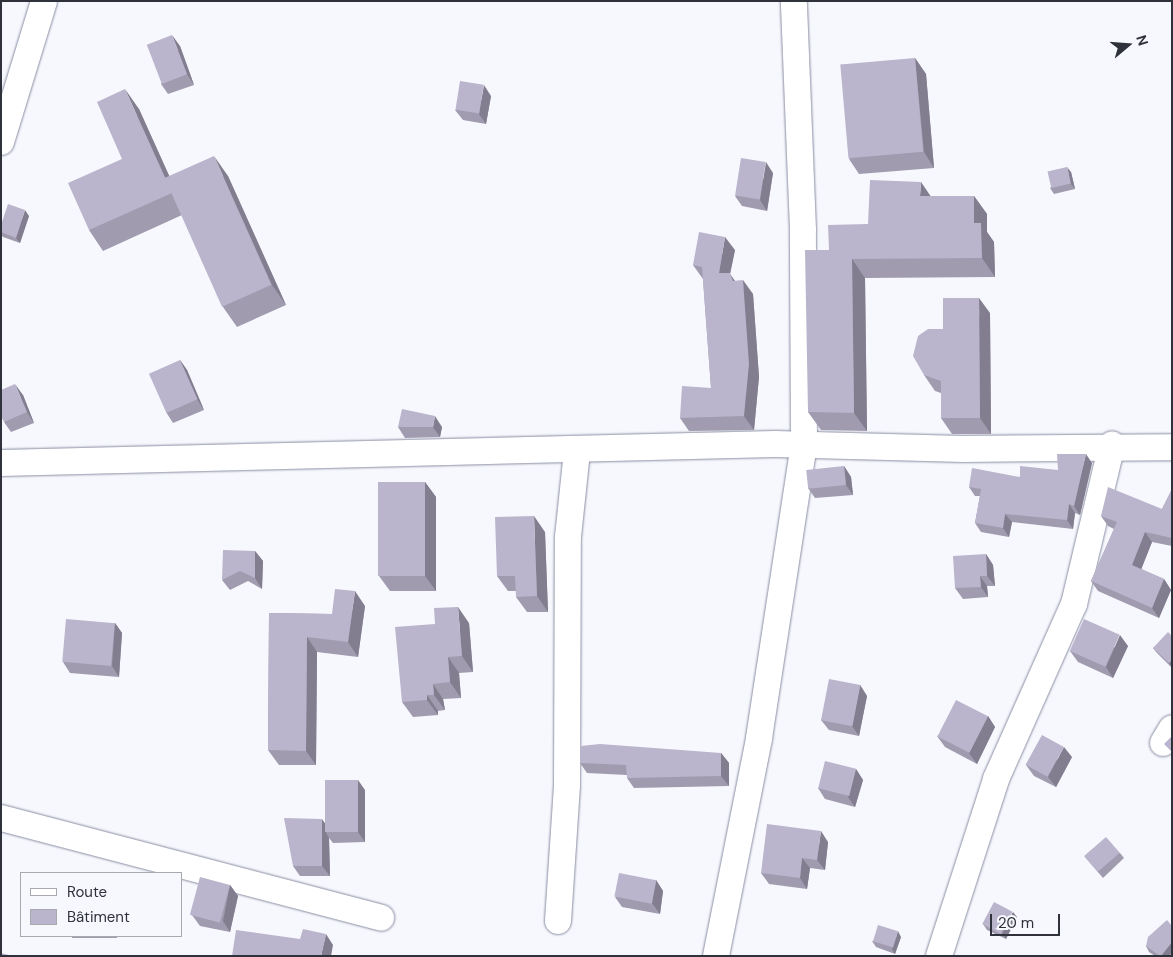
<!DOCTYPE html>
<html>
<head>
<meta charset="utf-8">
<style>
	body { margin:0 }
	#map { position:relative; width:1173px; height:957px; overflow:hidden; background:#f7f8fd; font-family:"DM Sans",sans-serif }
	div>[style] { position:absolute }
	[style*='--x'] { left:calc(var(--x)*1px); top:calc(var(--y)*1px); width:calc(var(--w)*1px); rotate:calc(var(--a)*1deg) }
	.roads { filter:drop-shadow(0 0 1px #898da3) drop-shadow(0 0 1px #898da3) }
	.minor>* { height:26px; margin:-13px; padding:0 13px; transform-origin:13px; border-radius:13px; background:#fff }
	.wall>* { inset:0; background:#a09baf; transform-origin:0 0 }
	.shaded-wall>* { inset:0; background:#827e8f }
	.building>* { inset:0; background:#bab4cc; transform-origin:0 0 }
	span { translate:-50% -50%; white-space:nowrap; text-align:center; line-height:1.15; -webkit-text-stroke:4px #f7f8fd; paint-order:stroke }
	.frame { position:absolute; inset:0; border:2px solid #30323b; pointer-events:none }
	.legend { position:absolute; left:20px; top:872px; width:162px; height:65px; box-sizing:border-box; background:#f7f8fd; border:1px solid #a7a9af; margin:0; padding:6px 9px; list-style:none; font-size:15px; color:#30323b }
	.legend li { display:flex; align-items:center; gap:10px; height:25px }
	.legend b { width:25px; border:1px solid #a7a9af }
	.north { position:absolute; left:1103px; top:20px; width:50px; height:50px; -webkit-text-stroke:4px #f7f8fd; paint-order:stroke; rotate:72deg; font-size:14px; font-weight:700; line-height:20px; text-align:center; color:#30323b }
	.north::after { content:''; display:block; margin:auto; width:18px; height:22px; background:#30323b; clip-path:polygon(50% 0,100% 100%,50% 72%,0 100%) }
	.scale { position:absolute; left:990px; top:914px; width:70px; height:22px; box-sizing:border-box; border:2px solid #30323b; border-top:0; padding-left:6px; font-size:15px; line-height:18px; white-space:nowrap; color:#30323b; -webkit-text-stroke:4px #f7f8fd; paint-order:stroke }
</style>
</head>
<body>
<div id="map">
	<div class="roads">
		<div class="minor">
			<i style="--x:1;--y:142;--w:147;--a:-73"></i>
			<i style="--x:1;--y:463;--w:774;--a:-1.41"></i>
			<i style="--x:775;--y:444;--w:188;--a:1.5"></i>
			<i style="--x:963;--y:449;--w:209;--a:-0.5"></i>
			<i style="--x:1163;--y:743;--w:17;--a:-59"></i>
			<i style="--x:1;--y:818;--w:393;--a:14.7"></i>
			<i style="--x:558;--y:921;--w:136;--a:-86.2"></i>
			<i style="--x:567;--y:785;--w:248;--a:-89.8"></i>
			<i style="--x:568;--y:537;--w:86;--a:-84"></i>
			<i style="--x:716;--y:956;--w:222;--a:-78.8"></i>
			<i style="--x:759;--y:738;--w:297;--a:-81.3"></i>
			<i style="--x:804;--y:444;--w:214;--a:-90.3"></i>
			<i style="--x:803;--y:230;--w:229;--a:-92.3"></i>
			<i style="--x:939;--y:956;--w:186;--a:-72.1"></i>
			<i style="--x:996;--y:779;--w:192;--a:-66"></i>
			<i style="--x:1074;--y:604;--w:164;--a:-76.6"></i>
		</div>
	</div>
	<div class="wall">
		<i style="clip-path:polygon(180px 46px,194px 85px,168px 94px,161px 84px)"></i>
		<i style="clip-path:polygon(915px 58px,926px 74px,934px 168px,859px 174px,849px 159px)"></i>
		<i style="clip-path:polygon(491px 96px,486px 124px,463px 120px,455px 110px)"></i>
		<i style="clip-path:polygon(139px 109px,169px 176px,228px 176px,286px 305px,237px 327px,223px 307px,182px 215px,103px 251px,89px 230px,122px 159px)"></i>
		<i style="clip-path:polygon(1071px 172px,1075px 189px,1054px 194px,1050px 188px)"></i>
		<i style="clip-path:polygon(773px 173px,767px 211px,742px 206px,735px 196px)"></i>
		<i style="clip-path:polygon(930px 196px,974px 196px,987px 214px,987px 232px,994px 242px,995px 277px,865px 278px,867px 431px,821px 430px,808px 412px,829px 250px,868px 224px)"></i>
		<i style="clip-path:polygon(29px 216px,20px 243px,3px 237px,1px 235px,1px 225px)"></i>
		<i style="clip-path:polygon(735px 250px,730px 274px,735px 281px,753px 294px,759px 377px,754px 430px,689px 431px,680px 418px,711px 388px,703px 279px,693px 265px)"></i>
		<i style="clip-path:polygon(990px 313px,991px 434px,952px 434px,941px 418px,941px 393px,935px 391px,924px 375px,943px 329px)"></i>
		<i style="clip-path:polygon(180px 360px,187px 370px,204px 410px,173px 423px,166px 412px)"></i>
		<i style="clip-path:polygon(23px 395px,34px 423px,11px 432px,4px 422px)"></i>
		<i style="clip-path:polygon(398px 427px,442px 427px,440px 437px,405px 438px)"></i>
		<i style="clip-path:polygon(1092px 463px,1080px 515px,1075px 513px,1073px 529px,1012px 522px,1009px 537px,981px 532px,975px 523px,980px 496px,975px 496px,969px 487px,1020px 477px,1058px 470px)"></i>
		<i style="clip-path:polygon(844px 466px,851px 477px,853px 495px,815px 498px,808px 488px)"></i>
		<i style="clip-path:polygon(425px 482px,436px 497px,436px 591px,390px 591px,379px 576px)"></i>
		<i style="clip-path:polygon(1172px 489px,1172px 546px,1152px 542px,1141px 569px,1164px 579px,1171px 590px,1159px 618px,1098px 591px,1091px 581px,1114px 529px,1108px 526px,1101px 516px,1162px 509px)"></i>
		<i style="clip-path:polygon(545px 532px,548px 612px,527px 612px,516px 597px,516px 591px,508px 591px,497px 576px)"></i>
		<i style="clip-path:polygon(255px 551px,263px 561px,262px 589px,248px 581px,230px 590px,222px 580px)"></i>
		<i style="clip-path:polygon(986px 554px,993px 565px,995px 586px,987px 586px,988px 597px,963px 599px,955px 588px)"></i>
		<i style="clip-path:polygon(365px 606px,358px 657px,317px 652px,316px 765px,279px 765px,268px 750px,269px 613px,332px 614px)"></i>
		<i style="clip-path:polygon(115px 623px,122px 633px,119px 677px,70px 673px,63px 662px)"></i>
		<i style="clip-path:polygon(469px 623px,473px 672px,459px 673px,461px 698px,443px 699px,445px 710px,438px 711px,438px 715px,413px 717px,402px 702px)"></i>
		<i style="clip-path:polygon(1172px 636px,1172px 668px,1157px 653px,1153px 648px)"></i>
		<i style="clip-path:polygon(1128px 646px,1113px 678px,1078px 662px,1070px 651px)"></i>
		<i style="clip-path:polygon(860px 685px,867px 696px,859px 736px,829px 730px,821px 720px)"></i>
		<i style="clip-path:polygon(988px 716px,995px 727px,977px 764px,945px 747px,937px 736px)"></i>
		<i style="clip-path:polygon(721px 753px,729px 763px,729px 786px,634px 788px,627px 778px,627px 775px,587px 773px,580px 763px)"></i>
		<i style="clip-path:polygon(1072px 757px,1056px 787px,1034px 776px,1026px 765px)"></i>
		<i style="clip-path:polygon(856px 769px,863px 780px,855px 807px,825px 799px,818px 788px)"></i>
		<i style="clip-path:polygon(365px 790px,365px 842px,333px 843px,329px 838px,330px 876px,300px 876px,293px 866px,326px 824px)"></i>
		<i style="clip-path:polygon(828px 842px,825px 870px,810px 868px,807px 889px,769px 884px,761px 873px)"></i>
		<i style="clip-path:polygon(1120px 853px,1124px 858px,1103px 878px,1085px 857px)"></i>
		<i style="clip-path:polygon(656px 880px,663px 891px,660px 914px,622px 907px,615px 897px)"></i>
		<i style="clip-path:polygon(230px 885px,238px 896px,230px 932px,200px 926px,192px 915px)"></i>
		<i style="clip-path:polygon(1017px 917px,1006px 939px,987px 930px,983px 924px)"></i>
		<i style="clip-path:polygon(1172px 926px,1172px 953px,1169px 956px,1155px 956px,1149px 952px,1146px 946px)"></i>
		<i style="left:72px;top:936px;width:45px;height:2px"></i>
		<i style="clip-path:polygon(901px 937px,895px 954px,876px 947px,872px 941px)"></i>
	</div>
	<div class="shaded-wall">
		<i style="clip-path:polygon(172px 35px,180px 46px,194px 85px,187px 74px)"></i>
		<i style="clip-path:polygon(915px 58px,926px 74px,934px 168px,924px 152px)"></i>
		<i style="clip-path:polygon(484px 85px,491px 96px,486px 124px,479px 114px)"></i>
		<i style="clip-path:polygon(125px 89px,139px 109px,186px 213px,172px 193px)"></i>
		<i style="clip-path:polygon(214px 156px,228px 176px,286px 305px,272px 285px)"></i>
		<i style="clip-path:polygon(766px 162px,773px 173px,767px 211px,760px 200px)"></i>
		<i style="clip-path:polygon(1067px 167px,1071px 172px,1075px 189px,1071px 184px)"></i>
		<i style="clip-path:polygon(921px 182px,934px 201px,920px 196px)"></i>
		<i style="clip-path:polygon(974px 196px,987px 214px,987px 232px,994px 242px,995px 277px,982px 258px,974px 223px)"></i>
		<i style="clip-path:polygon(25px 210px,29px 216px,20px 243px,16px 238px)"></i>
		<i style="clip-path:polygon(725px 237px,735px 250px,730px 274px,739px 287px,719px 273px)"></i>
		<i style="clip-path:polygon(852px 259px,865px 278px,867px 431px,854px 413px)"></i>
		<i style="clip-path:polygon(743px 280px,753px 294px,759px 377px,754px 430px,744px 416px)"></i>
		<i style="clip-path:polygon(979px 298px,990px 313px,991px 434px,980px 418px)"></i>
		<i style="clip-path:polygon(180px 360px,187px 370px,204px 410px,197px 399px)"></i>
		<i style="clip-path:polygon(15px 384px,23px 395px,34px 423px,27px 412px)"></i>
		<i style="clip-path:polygon(435px 416px,442px 427px,440px 437px,433px 427px)"></i>
		<i style="clip-path:polygon(1086px 454px,1092px 463px,1080px 515px,1074px 506px)"></i>
		<i style="clip-path:polygon(844px 466px,851px 477px,853px 495px,846px 485px)"></i>
		<i style="clip-path:polygon(425px 482px,436px 497px,436px 591px,425px 576px)"></i>
		<i style="clip-path:polygon(1069px 504px,1075px 513px,1073px 529px,1067px 520px)"></i>
		<i style="clip-path:polygon(1005px 514px,1012px 522px,1009px 537px,1003px 528px)"></i>
		<i style="clip-path:polygon(534px 516px,545px 532px,548px 612px,537px 596px)"></i>
		<i style="clip-path:polygon(1145px 532px,1152px 542px,1139px 575px,1132px 565px)"></i>
		<i style="clip-path:polygon(255px 551px,263px 561px,262px 589px,255px 578px)"></i>
		<i style="clip-path:polygon(986px 554px,993px 565px,995px 586px,987px 576px)"></i>
		<i style="clip-path:polygon(980px 576px,987px 586px,988px 597px,981px 587px)"></i>
		<i style="clip-path:polygon(1164px 579px,1171px 590px,1159px 618px,1152px 608px)"></i>
		<i style="clip-path:polygon(355px 591px,365px 606px,358px 657px,348px 642px)"></i>
		<i style="clip-path:polygon(458px 607px,469px 623px,473px 672px,462px 656px)"></i>
		<i style="clip-path:polygon(115px 623px,122px 633px,119px 677px,112px 666px)"></i>
		<i style="clip-path:polygon(1120px 635px,1128px 646px,1113px 678px,1106px 667px)"></i>
		<i style="clip-path:polygon(307px 637px,317px 652px,316px 765px,306px 751px)"></i>
		<i style="clip-path:polygon(448px 657px,459px 673px,461px 698px,450px 682px)"></i>
		<i style="clip-path:polygon(1172px 660px,1172px 667px,1169px 663px)"></i>
		<i style="clip-path:polygon(433px 684px,443px 699px,445px 710px,434px 695px)"></i>
		<i style="clip-path:polygon(860px 685px,867px 696px,859px 736px,852px 726px)"></i>
		<i style="clip-path:polygon(427px 695px,438px 711px,438px 715px,427px 700px)"></i>
		<i style="clip-path:polygon(988px 716px,995px 727px,977px 764px,969px 753px)"></i>
		<i style="clip-path:polygon(1064px 747px,1072px 757px,1056px 787px,1048px 777px)"></i>
		<i style="clip-path:polygon(721px 753px,729px 763px,729px 786px,721px 776px)"></i>
		<i style="clip-path:polygon(856px 769px,863px 780px,855px 807px,848px 797px)"></i>
		<i style="clip-path:polygon(358px 780px,365px 790px,365px 842px,358px 832px)"></i>
		<i style="clip-path:polygon(322px 819px,329px 829px,326px 833px,329px 838px,330px 876px,322px 866px)"></i>
		<i style="clip-path:polygon(821px 831px,828px 842px,825px 870px,817px 860px)"></i>
		<i style="clip-path:polygon(802px 858px,810px 868px,807px 889px,800px 878px)"></i>
		<i style="clip-path:polygon(656px 880px,663px 891px,660px 914px,652px 903px)"></i>
		<i style="clip-path:polygon(230px 885px,238px 896px,230px 932px,223px 921px)"></i>
		<i style="clip-path:polygon(1013px 912px,1017px 917px,1006px 939px,1002px 934px)"></i>
		<i style="clip-path:polygon(898px 931px,901px 937px,895px 954px,892px 949px)"></i>
		<i style="clip-path:polygon(326px 934px,333px 945px,331px 956px,321px 956px)"></i>
		<i style="clip-path:polygon(1172px 942px,1172px 953px,1169px 956px,1161px 956px)"></i>
	</div>
	<div class="building">
		<i style="left:172px;top:35px;width:42px;height:27px;rotate:69deg"></i>
		<i style="left:915px;top:58px;width:94px;height:75px;rotate:85deg"></i>
		<i style="left:460px;top:81px;width:24px;height:29px;rotate:9deg"></i>
		<i style="clip-path:polygon(125px 89px,172px 193px,89px 230px,68px 183px,122px 159px,97px 102px)"></i>
		<i style="left:214px;top:156px;width:141px;height:54px;rotate:66deg"></i>
		<i style="left:741px;top:158px;width:25px;height:38px;rotate:9deg"></i>
		<i style="left:1067px;top:167px;width:17px;height:20px;rotate:77deg"></i>
		<i style="clip-path:polygon(870px 180px,921px 182px,920px 196px,974px 196px,974px 223px,981px 223px,982px 258px,852px 259px,854px 413px,808px 412px,805px 250px,829px 250px,828px 225px,868px 224px)"></i>
		<i style="clip-path:polygon(8px 204px,25px 210px,16px 238px,1px 232px,1px 225px)"></i>
		<i style="clip-path:polygon(699px 232px,725px 237px,719px 273px,730px 273px,733px 281px,743px 280px,749px 364px,744px 416px,680px 418px,682px 386px,711px 388px,702px 267px,693px 265px)"></i>
		<i style="clip-path:polygon(943px 298px,979px 298px,980px 418px,941px 418px,941px 381px,924px 375px,913px 356px,918px 336px,928px 329px,943px 329px)"></i>
		<i style="left:180px;top:360px;width:43px;height:34px;rotate:66deg"></i>
		<i style="clip-path:polygon(15px 384px,27px 412px,4px 422px,1px 416px,1px 390px)"></i>
		<i style="clip-path:polygon(402px 409px,435px 416px,433px 427px,398px 427px)"></i>
		<i style="clip-path:polygon(1057px 454px,1086px 454px,1074px 506px,1069px 504px,1067px 520px,1005px 514px,1003px 528px,975px 523px,981px 489px,969px 487px,972px 468px,1020px 477px,1020px 466px,1058px 470px)"></i>
		<i style="left:844px;top:466px;width:19px;height:38px;rotate:84deg"></i>
		<i style="left:378px;top:482px;width:47px;height:94px"></i>
		<i style="clip-path:polygon(1108px 487px,1162px 509px,1172px 489px,1172px 538px,1145px 532px,1132px 565px,1164px 579px,1152px 608px,1091px 581px,1117px 522px,1101px 516px)"></i>
		<i style="clip-path:polygon(534px 516px,537px 596px,516px 597px,515px 576px,497px 576px,495px 517px)"></i>
		<i style="clip-path:polygon(223px 550px,255px 551px,255px 578px,240px 571px,222px 580px)"></i>
		<i style="clip-path:polygon(986px 554px,987px 576px,980px 576px,981px 587px,955px 588px,953px 556px)"></i>
		<i style="clip-path:polygon(335px 589px,355px 591px,348px 642px,307px 637px,306px 751px,268px 750px,269px 613px,332px 614px)"></i>
		<i style="clip-path:polygon(458px 607px,462px 656px,448px 657px,450px 682px,433px 684px,434px 695px,427px 695px,427px 700px,402px 702px,395px 627px,435px 624px,434px 608px)"></i>
		<i style="left:66px;top:619px;width:49px;height:43px;rotate:5deg"></i>
		<i style="left:1084px;top:619px;width:39px;height:35px;rotate:24deg"></i>
		<i style="clip-path:polygon(1168px 632px,1172px 636px,1172px 660px,1169px 663px,1153px 648px)"></i>
		<i style="left:829px;top:679px;width:32px;height:42px;rotate:11deg"></i>
		<i style="left:956px;top:700px;width:36px;height:41px;rotate:27deg"></i>
		<i style="left:1042px;top:735px;width:25px;height:34px;rotate:29deg"></i>
		<i style="clip-path:polygon(1172px 736px,1172px 752px,1164px 744px)"></i>
		<i style="clip-path:polygon(600px 744px,721px 753px,721px 776px,627px 778px,626px 765px,580px 763px,581px 746px)"></i>
		<i style="left:825px;top:761px;width:32px;height:28px;rotate:14deg"></i>
		<i style="left:358px;top:780px;width:52px;height:33px;rotate:90deg"></i>
		<i style="clip-path:polygon(284px 818px,322px 819px,322px 866px,293px 866px)"></i>
		<i style="clip-path:polygon(767px 824px,821px 831px,817px 860px,802px 858px,800px 878px,761px 873px)"></i>
		<i style="left:1106px;top:837px;width:21px;height:29px;rotate:49deg"></i>
		<i style="left:619px;top:873px;width:38px;height:24px;rotate:11deg"></i>
		<i style="left:200px;top:877px;width:31px;height:39px;rotate:15deg"></i>
		<i style="left:994px;top:902px;width:21px;height:25px;rotate:28deg"></i>
		<i style="clip-path:polygon(1167px 920px,1172px 926px,1172px 942px,1161px 956px,1160px 956px,1146px 946px,1148px 937px)"></i>
		<i style="left:878px;top:925px;width:21px;height:17px;rotate:17deg"></i>
		<i style="clip-path:polygon(303px 929px,326px 934px,321px 956px,271px 956px,266px 955px,266px 956px,232px 956px,236px 930px,300px 939px)"></i>
		<i style="clip-path:polygon(1px 953px,9px 955px,8px 956px,1px 956px)"></i>
	</div>
	<div class="frame"></div>
	<ul class="legend">
	<li><b style="height:6px;background:#fff"></b>Route</li>
	<li><b style="height:14px;background:#bab4cc"></b>Bâtiment</li>
	</ul>
	<div class="north">N</div>
	<div class="scale">20 m</div>
</div>
</body>
</html>
